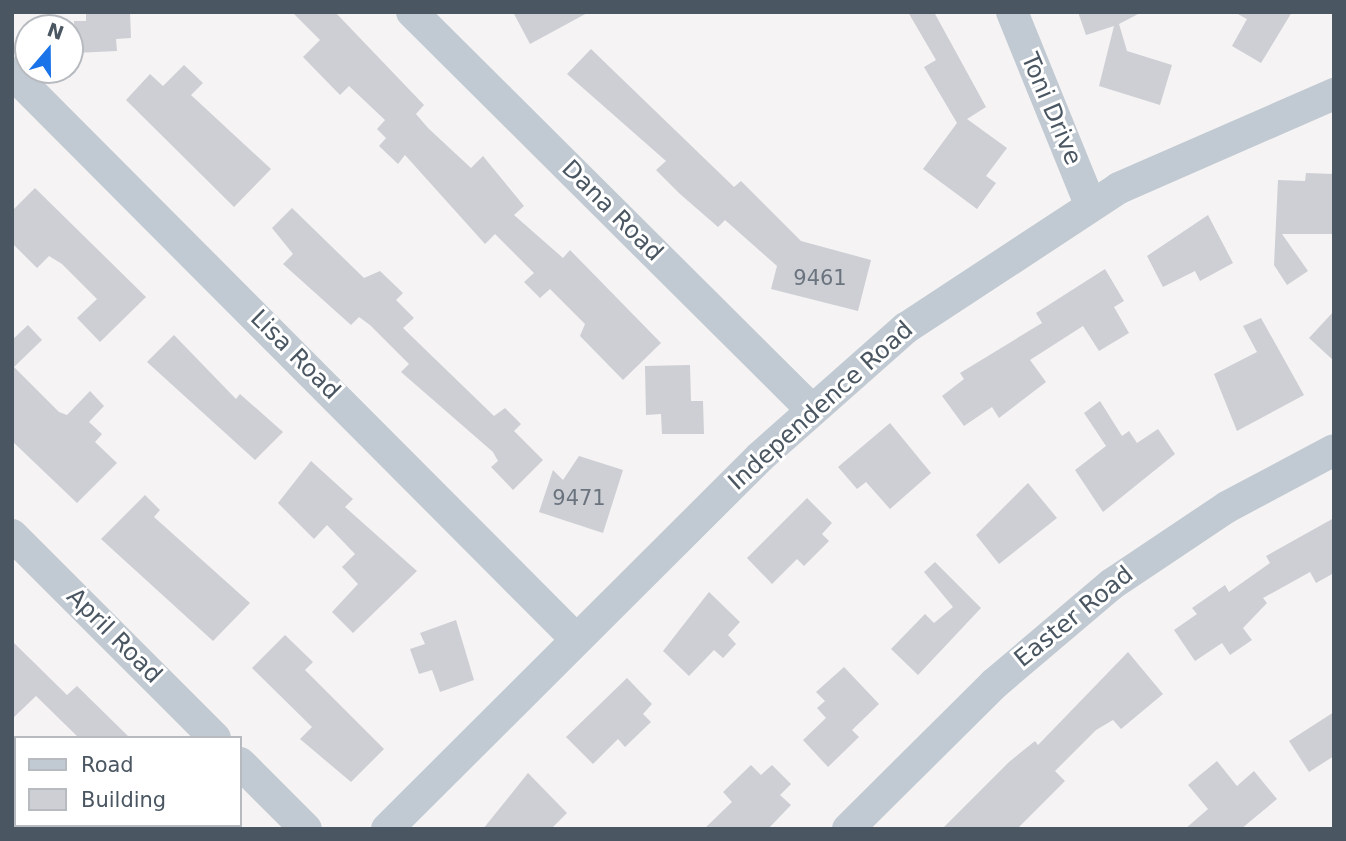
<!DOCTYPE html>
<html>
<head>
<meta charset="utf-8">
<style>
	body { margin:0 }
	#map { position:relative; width:1346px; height:841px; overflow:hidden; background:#f5f3f3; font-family:"DejaVu Sans",sans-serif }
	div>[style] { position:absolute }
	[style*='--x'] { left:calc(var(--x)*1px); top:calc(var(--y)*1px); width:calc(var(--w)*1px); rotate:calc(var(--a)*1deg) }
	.building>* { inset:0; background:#cdcfd5 }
	.minor>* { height:32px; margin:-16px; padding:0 16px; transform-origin:16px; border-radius:16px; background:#c1cad2 }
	span { translate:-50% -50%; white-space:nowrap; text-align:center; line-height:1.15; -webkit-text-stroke:6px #fff; paint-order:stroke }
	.number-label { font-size:21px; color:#6b747e }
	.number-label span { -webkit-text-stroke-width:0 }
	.street-label { font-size:24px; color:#4a5661 }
	.frame { position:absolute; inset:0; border:14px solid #4a5661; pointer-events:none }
	.legend { position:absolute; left:14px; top:736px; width:228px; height:91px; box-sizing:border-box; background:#fff; border:2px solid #b7bbc0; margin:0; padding:9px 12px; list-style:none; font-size:21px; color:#4a5661 }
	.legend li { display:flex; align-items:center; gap:14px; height:35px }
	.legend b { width:35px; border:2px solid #b7bbc0 }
	.north { position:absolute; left:14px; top:14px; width:70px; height:70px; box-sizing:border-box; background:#fff; border:2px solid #b7bbc0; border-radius:50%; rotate:20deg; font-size:19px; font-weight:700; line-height:28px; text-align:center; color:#4a5661 }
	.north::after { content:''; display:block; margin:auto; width:24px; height:32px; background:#1a73e8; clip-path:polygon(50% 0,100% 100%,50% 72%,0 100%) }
</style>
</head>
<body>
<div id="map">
	<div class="building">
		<i style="clip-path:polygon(86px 12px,130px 12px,131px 38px,116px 39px,117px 51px,75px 53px,74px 21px,86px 21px)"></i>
		<i style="clip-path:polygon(292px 12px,335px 12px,424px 105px,416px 114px,428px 128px,471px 168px,483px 156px,524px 206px,514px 215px,563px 258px,570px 250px,661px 343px,623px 380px,580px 336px,585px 324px,550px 289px,540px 298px,524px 282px,534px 273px,495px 234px,485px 244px,405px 155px,398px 164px,379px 146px,386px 138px,377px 129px,385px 120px,349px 86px,340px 95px,303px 57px,320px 40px)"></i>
		<i style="clip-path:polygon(513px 12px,589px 12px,530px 44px)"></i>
		<i style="clip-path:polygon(908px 12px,934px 12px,986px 107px,967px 119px,1007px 148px,986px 176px,996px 183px,977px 209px,923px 169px,957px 123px,924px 67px,936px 60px)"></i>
		<i style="clip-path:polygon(1078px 12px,1142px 12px,1119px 24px,1127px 51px,1172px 65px,1160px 105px,1099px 86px,1114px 26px,1086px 35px)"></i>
		<i style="clip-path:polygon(1234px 12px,1292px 12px,1261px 63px,1232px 46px,1247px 19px)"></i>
		<i style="clip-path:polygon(591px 49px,734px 187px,741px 181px,801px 241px,871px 260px,858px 311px,771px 289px,777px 266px,725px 220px,718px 227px,680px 194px,656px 170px,666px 161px,567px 74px)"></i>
		<i style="clip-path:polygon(184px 65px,203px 83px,191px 95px,271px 169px,234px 207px,126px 100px,150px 74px,163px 86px)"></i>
		<i style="clip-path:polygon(1306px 173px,1334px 174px,1334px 234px,1282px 234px,1308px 271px,1287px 285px,1274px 265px,1278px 180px,1305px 181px)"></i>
		<i style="clip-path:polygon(35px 188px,146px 297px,100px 342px,77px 318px,97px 299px,62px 264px,49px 256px,37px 268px,12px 243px,12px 211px)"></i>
		<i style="clip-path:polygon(292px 208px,364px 278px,380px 271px,403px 293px,396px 300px,414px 318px,403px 328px,494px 416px,505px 408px,521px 424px,514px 431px,543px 460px,513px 490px,491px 467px,498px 461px,493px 452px,401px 372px,409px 364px,370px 325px,359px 317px,351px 325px,283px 264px,293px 254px,272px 228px)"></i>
		<i style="clip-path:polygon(1208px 215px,1233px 263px,1200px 281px,1195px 271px,1163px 287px,1147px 256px)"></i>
		<i style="clip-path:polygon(1105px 269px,1124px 301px,1114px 307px,1129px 333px,1099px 351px,1083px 326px,1030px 360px,1046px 382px,999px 418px,992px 407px,964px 426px,942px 396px,964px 379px,960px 373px,1042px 323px,1036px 313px)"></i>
		<i style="clip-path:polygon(1334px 311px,1334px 361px,1309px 338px)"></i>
		<i style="clip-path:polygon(1261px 318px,1304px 395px,1237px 431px,1214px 374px,1257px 352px,1243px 326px)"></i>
		<i style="clip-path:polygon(28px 325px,42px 340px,14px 367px,59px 412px,67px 415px,90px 391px,104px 406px,89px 422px,102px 434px,95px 442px,117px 463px,77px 503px,12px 441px,12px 340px)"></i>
		<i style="clip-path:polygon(174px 335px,236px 399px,240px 394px,283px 432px,255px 460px,147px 362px)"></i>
		<i style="clip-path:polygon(690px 365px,691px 401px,703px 401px,704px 434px,662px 434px,661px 414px,646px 415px,645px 366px)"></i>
		<i style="clip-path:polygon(1100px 401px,1122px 436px,1129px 431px,1137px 443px,1158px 429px,1175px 454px,1103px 512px,1075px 470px,1106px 446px,1084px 413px)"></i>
		<i style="clip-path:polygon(890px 423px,931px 473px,890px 509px,866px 482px,857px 489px,838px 467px)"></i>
		<i style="clip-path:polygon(579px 456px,623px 470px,603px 533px,539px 512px,553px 470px,563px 480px)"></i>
		<i style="clip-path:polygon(311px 461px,353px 499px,345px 507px,417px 571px,353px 633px,332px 612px,358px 584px,342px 567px,355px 554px,327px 525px,314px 539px,278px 503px)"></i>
		<i style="clip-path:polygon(1028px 483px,1057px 518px,999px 564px,976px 535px)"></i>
		<i style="clip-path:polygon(145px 495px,160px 510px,154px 517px,250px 603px,213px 641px,101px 539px)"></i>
		<i style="clip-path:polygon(807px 498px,832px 523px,822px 534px,829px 541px,804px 566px,797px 559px,772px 584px,747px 558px)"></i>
		<i style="clip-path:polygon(1334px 518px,1334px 573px,1316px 583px,1310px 572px,1263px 598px,1267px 603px,1243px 628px,1252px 640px,1230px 655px,1222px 643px,1195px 661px,1174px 630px,1197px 614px,1192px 608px,1225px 585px,1229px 592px,1270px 563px,1266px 556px)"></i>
		<i style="clip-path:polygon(935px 562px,981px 608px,918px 675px,891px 649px,925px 614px,934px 623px,953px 607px,924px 572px)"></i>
		<i style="clip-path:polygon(709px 592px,740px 622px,728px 635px,736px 644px,723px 658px,714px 650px,689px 676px,663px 651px)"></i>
		<i style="clip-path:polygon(456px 620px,474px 680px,440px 692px,432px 670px,419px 674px,410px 649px,425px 644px,420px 633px)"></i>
		<i style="clip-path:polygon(285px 635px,313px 662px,305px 670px,384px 749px,351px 782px,300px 739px,312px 727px,252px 668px)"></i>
		<i style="clip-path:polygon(12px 641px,67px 695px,77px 686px,130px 738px,79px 738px,36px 696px,12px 719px)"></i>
		<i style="clip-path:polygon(1128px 652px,1163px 694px,1121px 729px,1113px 720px,1096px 730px,1055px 771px,1065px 781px,1017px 829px,942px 829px,1009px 762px,1035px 741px,1038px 745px)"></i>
		<i style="clip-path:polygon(844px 667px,879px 704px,852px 730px,859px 737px,828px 767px,803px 740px,826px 718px,817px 708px,825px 701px,816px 692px)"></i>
		<i style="clip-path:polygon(627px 678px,652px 704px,643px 714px,651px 722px,625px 747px,618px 739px,593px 764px,566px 737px)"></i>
		<i style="clip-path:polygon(1334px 712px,1334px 756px,1309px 772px,1289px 741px)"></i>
		<i style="clip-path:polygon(1217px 761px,1237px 786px,1254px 771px,1277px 799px,1241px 829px,1185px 829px,1208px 809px,1188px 785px)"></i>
		<i style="clip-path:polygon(751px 765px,761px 775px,772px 765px,791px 784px,780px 795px,791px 805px,768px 829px,704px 829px,732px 802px,723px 792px)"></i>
		<i style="clip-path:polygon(528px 773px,567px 813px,551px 829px,483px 829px)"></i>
	</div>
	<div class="minor">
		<i style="--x:412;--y:12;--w:563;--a:44.86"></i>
		<i style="--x:1012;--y:12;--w:207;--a:67.9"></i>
		<i style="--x:12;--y:73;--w:799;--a:45.1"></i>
		<i style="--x:12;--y:535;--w:287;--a:45"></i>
		<i style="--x:240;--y:763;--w:93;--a:45"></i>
		<i style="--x:387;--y:829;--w:527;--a:-44.92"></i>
		<i style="--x:760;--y:457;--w:195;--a:-41.5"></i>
		<i style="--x:906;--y:328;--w:255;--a:-33.3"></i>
		<i style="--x:1119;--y:188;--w:235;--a:-23.6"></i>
		<i style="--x:848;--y:829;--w:206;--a:-44.8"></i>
		<i style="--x:994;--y:684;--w:155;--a:-40.3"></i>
		<i style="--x:1112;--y:584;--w:138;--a:-33.8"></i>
		<i style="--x:1227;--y:507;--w:121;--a:-28"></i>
	</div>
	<div class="number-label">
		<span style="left:820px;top:278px">9461</span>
		<span style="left:579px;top:498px">9471</span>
	</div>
	<div class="street-label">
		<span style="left:1051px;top:109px;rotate:67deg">Toni Drive</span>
		<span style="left:612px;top:211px;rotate:45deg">Dana Road</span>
		<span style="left:295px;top:355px;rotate:45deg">Lisa Road</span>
		<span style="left:821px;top:406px;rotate:-42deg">Independence Road</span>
		<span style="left:1074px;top:617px;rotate:-39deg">Easter Road</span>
		<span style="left:114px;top:636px;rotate:45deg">April Road</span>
	</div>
	<div class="frame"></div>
	<ul class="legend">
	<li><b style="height:9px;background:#c1cad2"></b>Road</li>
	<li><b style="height:19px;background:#cdcfd5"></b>Building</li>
	</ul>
	<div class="north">N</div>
</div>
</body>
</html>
